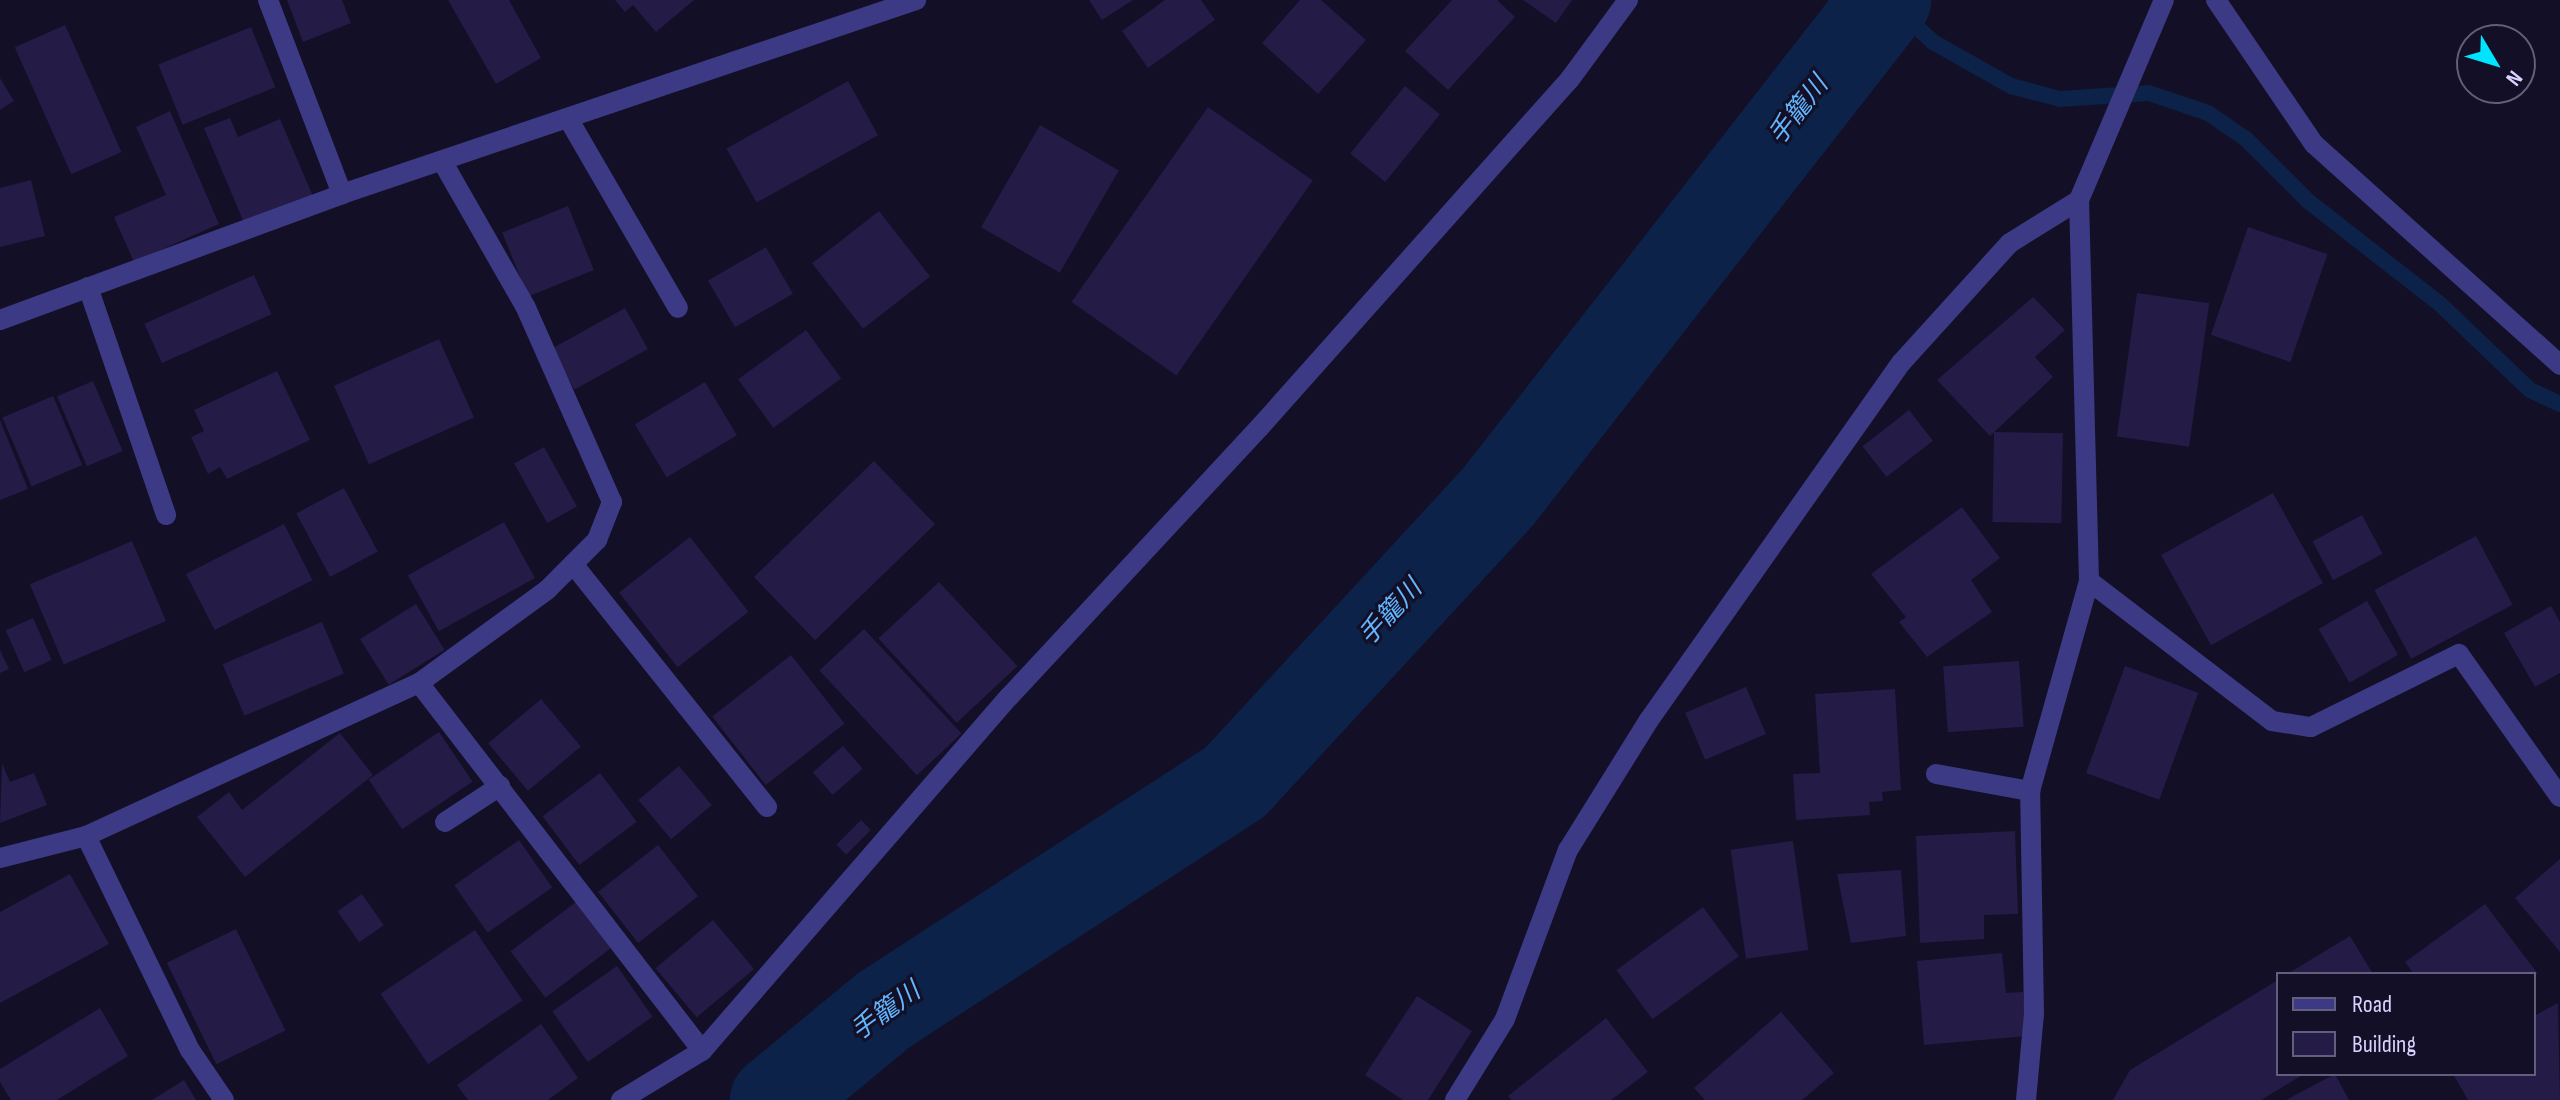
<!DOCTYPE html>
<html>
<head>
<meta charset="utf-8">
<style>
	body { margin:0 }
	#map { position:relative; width:2560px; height:1100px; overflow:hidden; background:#130f26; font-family:"Sofia Sans Condensed","Noto Sans JP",sans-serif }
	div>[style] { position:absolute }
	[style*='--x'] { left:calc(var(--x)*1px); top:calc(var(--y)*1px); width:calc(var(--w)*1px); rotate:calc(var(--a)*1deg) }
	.stream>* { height:16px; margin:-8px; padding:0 8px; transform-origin:8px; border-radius:8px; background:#0c2248 }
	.river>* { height:90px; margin:-45px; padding:0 45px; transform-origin:45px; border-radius:45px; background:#0c2248 }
	.building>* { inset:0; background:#241b47; transform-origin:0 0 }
	.minor>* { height:20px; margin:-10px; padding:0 10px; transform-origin:10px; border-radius:10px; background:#3d3a85 }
	.tertiary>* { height:20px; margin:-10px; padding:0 10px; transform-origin:10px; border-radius:10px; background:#3d3a85 }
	span { translate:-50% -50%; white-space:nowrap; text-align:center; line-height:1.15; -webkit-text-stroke:6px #130f26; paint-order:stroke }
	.water-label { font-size:26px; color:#62b6ff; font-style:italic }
	.legend { position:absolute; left:2276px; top:972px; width:260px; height:104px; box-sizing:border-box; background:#130f26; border:2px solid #625e7d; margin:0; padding:10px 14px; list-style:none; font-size:24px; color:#d9d4ff }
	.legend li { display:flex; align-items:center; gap:16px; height:40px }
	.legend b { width:40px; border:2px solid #625e7d }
	.north { position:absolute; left:2456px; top:24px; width:80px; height:80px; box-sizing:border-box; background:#130f26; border:2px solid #625e7d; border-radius:50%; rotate:128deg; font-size:22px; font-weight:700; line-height:32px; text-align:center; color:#d9d4ff }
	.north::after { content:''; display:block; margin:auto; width:28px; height:36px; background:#00e5ff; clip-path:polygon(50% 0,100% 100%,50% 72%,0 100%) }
</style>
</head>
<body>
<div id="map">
	<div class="stream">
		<i style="--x:1888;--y:0;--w:62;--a:43"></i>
		<i style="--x:1933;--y:42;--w:90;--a:29.4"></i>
		<i style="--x:2011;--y:86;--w:51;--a:14.9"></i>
		<i style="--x:2060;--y:99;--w:89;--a:-3.9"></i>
		<i style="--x:2149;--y:93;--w:62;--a:18.7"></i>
		<i style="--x:2208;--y:113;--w:46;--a:34.4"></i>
		<i style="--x:2246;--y:139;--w:88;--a:45"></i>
		<i style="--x:2308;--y:201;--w:167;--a:38"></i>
		<i style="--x:2440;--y:304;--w:124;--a:43.7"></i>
		<i style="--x:2530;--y:390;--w:33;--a:25"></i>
	</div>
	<div class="river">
		<i style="--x:775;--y:1100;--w:141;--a:-39.5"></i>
		<i style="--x:884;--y:1010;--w:419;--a:-33"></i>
		<i style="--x:1235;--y:782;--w:388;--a:-47.3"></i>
		<i style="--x:1498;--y:497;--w:631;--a:-52.02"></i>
	</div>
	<div class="building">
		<i style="clip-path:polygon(287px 0,342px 0,351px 23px,303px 42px)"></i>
		<i style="clip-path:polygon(448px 0,509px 0,541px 58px,496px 84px)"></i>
		<i style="clip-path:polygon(615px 0,694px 0,656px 32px,633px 5px,625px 12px)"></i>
		<i style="clip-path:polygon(1089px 0,1133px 0,1102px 20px)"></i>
		<i style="clip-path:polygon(1165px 0,1201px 0,1215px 20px,1148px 68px,1122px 31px)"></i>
		<i style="clip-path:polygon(1300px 0,1321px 0,1366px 40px,1318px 94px,1262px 43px)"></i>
		<i style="clip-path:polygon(1452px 0,1497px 0,1515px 17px,1448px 90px,1405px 51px)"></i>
		<i style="clip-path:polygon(1523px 0,1572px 0,1556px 23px)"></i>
		<i style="left:65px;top:25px;width:139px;height:55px;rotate:66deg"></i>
		<i style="left:251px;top:27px;width:65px;height:100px;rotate:68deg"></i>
		<i style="clip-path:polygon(0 78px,14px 101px,0 110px)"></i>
		<i style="left:848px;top:81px;width:62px;height:139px;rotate:61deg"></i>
		<i style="left:1405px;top:86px;width:45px;height:87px;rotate:39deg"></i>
		<i style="left:1208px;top:107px;width:128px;height:238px;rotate:35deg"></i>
		<i style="clip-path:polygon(170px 111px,219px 224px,134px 262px,114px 217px,166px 195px,136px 127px)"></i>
		<i style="clip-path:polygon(230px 118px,238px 137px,280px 119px,315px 201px,247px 230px,204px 128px)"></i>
		<i style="left:1040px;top:125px;width:91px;height:118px;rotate:30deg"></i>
		<i style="clip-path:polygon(31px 180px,45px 236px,0 247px,0 188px)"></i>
		<i style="left:568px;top:206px;width:69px;height:71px;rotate:68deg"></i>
		<i style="left:879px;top:211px;width:83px;height:85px;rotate:52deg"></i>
		<i style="left:2248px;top:227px;width:84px;height:114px;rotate:19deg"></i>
		<i style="left:766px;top:247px;width:54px;height:67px;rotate:60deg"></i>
		<i style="left:254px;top:275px;width:43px;height:120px;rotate:66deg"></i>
		<i style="left:2137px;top:293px;width:73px;height:145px;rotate:8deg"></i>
		<i style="clip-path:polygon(2033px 297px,2065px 330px,2035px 357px,2053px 377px,1990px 436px,1937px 380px)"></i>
		<i style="left:625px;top:308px;width:47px;height:84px;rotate:61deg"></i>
		<i style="left:806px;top:330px;width:60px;height:84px;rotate:54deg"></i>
		<i style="left:439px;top:339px;width:86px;height:115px;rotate:66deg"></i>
		<i style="clip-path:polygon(277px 371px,310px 440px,227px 479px,220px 467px,208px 474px,191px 437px,204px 431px,194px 410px)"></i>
		<i style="left:93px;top:381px;width:76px;height:39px;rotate:67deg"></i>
		<i style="left:705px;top:382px;width:62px;height:82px;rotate:59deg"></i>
		<i style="left:53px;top:396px;width:75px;height:55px;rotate:67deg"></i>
		<i style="left:1909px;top:410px;width:39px;height:59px;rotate:52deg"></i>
		<i style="clip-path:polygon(0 420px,28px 489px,0 500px)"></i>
		<i style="left:1994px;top:432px;width:69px;height:90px;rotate:1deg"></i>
		<i style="left:544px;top:447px;width:68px;height:34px;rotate:61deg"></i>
		<i style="left:874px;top:461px;width:88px;height:167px;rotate:46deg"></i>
		<i style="left:344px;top:488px;width:72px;height:54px;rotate:62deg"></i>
		<i style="left:2273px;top:493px;width:103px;height:128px;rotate:61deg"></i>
		<i style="clip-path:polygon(1962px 507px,2000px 558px,1971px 580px,1992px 612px,1927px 657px,1899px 622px,1906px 617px,1871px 574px)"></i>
		<i style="left:2362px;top:515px;width:44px;height:56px;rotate:62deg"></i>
		<i style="left:504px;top:522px;width:64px;height:110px;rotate:61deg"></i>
		<i style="left:284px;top:524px;width:63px;height:110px;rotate:63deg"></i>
		<i style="left:2476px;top:536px;width:78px;height:115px;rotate:62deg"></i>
		<i style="left:690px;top:537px;width:95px;height:90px;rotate:52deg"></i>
		<i style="left:132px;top:541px;width:87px;height:111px;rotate:67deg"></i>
		<i style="left:939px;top:582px;width:115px;height:83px;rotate:47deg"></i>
		<i style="left:2367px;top:601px;width:62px;height:56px;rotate:60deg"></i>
		<i style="left:416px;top:604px;width:54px;height:66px;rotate:58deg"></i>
		<i style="clip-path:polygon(2551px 606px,2560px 622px,2560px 673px,2535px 687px,2504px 633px)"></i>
		<i style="left:33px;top:618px;width:46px;height:30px;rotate:66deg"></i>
		<i style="left:322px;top:622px;width:56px;height:108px;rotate:67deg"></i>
		<i style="left:864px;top:629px;width:143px;height:61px;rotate:47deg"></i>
		<i style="clip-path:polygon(0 650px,9px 669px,0 673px)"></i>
		<i style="left:791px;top:655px;width:87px;height:100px;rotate:52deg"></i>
		<i style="left:2019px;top:661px;width:66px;height:76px;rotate:86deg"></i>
		<i style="left:2125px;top:666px;width:78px;height:114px;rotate:20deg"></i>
		<i style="left:1746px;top:687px;width:51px;height:66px;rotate:67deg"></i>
		<i style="clip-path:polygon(1895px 689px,1901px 790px,1882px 792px,1883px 801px,1869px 802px,1870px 815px,1796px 820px,1793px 774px,1820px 773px,1815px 694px)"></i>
		<i style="left:541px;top:699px;width:62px;height:69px;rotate:50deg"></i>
		<i style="left:439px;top:732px;width:60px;height:85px;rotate:56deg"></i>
		<i style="clip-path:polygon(340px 733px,373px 775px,245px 877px,197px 817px,229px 792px,242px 810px)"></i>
		<i style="left:843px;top:746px;width:30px;height:40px;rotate:49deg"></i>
		<i style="clip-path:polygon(2px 763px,10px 782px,34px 773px,47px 805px,0 823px)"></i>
		<i style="left:679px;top:766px;width:51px;height:53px;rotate:50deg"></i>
		<i style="left:600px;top:773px;width:61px;height:72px;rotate:53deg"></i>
		<i style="left:861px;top:820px;width:14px;height:35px;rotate:45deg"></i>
		<i style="clip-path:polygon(2015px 831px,2018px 914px,1984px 915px,1984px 939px,1920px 943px,1916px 836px)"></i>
		<i style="left:519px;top:840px;width:58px;height:79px;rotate:55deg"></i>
		<i style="left:1793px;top:841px;width:110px;height:63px;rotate:82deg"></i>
		<i style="left:658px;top:845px;width:65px;height:76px;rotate:52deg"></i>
		<i style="clip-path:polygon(2560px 859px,2560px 952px,2515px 898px)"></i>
		<i style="clip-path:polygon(1901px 870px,1906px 936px,1851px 943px,1837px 874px)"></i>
		<i style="clip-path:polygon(70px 874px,109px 944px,0 1003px,0 912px)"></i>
		<i style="left:362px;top:894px;width:38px;height:30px;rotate:55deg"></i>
		<i style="left:576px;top:902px;width:58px;height:82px;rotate:53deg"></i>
		<i style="clip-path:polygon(2485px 904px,2538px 974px,2414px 974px,2405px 962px)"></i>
		<i style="left:1703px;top:907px;width:61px;height:107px;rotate:54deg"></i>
		<i style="left:713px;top:920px;width:64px;height:75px;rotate:50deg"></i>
		<i style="left:236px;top:929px;width:113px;height:77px;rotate:64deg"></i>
		<i style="left:475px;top:930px;width:85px;height:114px;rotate:56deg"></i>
		<i style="clip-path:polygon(2350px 936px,2373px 974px,2287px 974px)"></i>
		<i style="clip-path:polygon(2002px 953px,2006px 993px,2023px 992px,2027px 1036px,1924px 1045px,1917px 961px)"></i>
		<i style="left:617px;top:966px;width:62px;height:79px;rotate:55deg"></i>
		<i style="clip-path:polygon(2278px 980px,2278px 1074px,2304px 1074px,2261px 1100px,2113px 1100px,2130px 1070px)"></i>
		<i style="clip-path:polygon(1417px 996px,1472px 1031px,1428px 1100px,1403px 1100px,1365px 1075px)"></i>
		<i style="clip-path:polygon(2558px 1003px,2560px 1100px,2468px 1100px,2453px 1074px,2534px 1074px,2534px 1016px)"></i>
		<i style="clip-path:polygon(100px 1008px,128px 1056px,57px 1100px,11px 1100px,0 1082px,0 1069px)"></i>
		<i style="clip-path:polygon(1781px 1012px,1834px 1073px,1802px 1100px,1705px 1100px,1694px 1088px)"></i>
		<i style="clip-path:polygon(1606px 1018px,1648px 1072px,1611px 1100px,1511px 1100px,1508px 1096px)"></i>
		<i style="clip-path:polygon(541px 1024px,578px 1078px,548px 1100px,468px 1100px,457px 1085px)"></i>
		<i style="clip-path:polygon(2335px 1074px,2349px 1100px,2286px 1100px)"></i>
		<i style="clip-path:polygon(184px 1080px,196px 1100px,152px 1100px)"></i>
	</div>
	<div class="minor">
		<i style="--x:268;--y:0;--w:208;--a:69.1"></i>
		<i style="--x:2216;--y:0;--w:174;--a:55.8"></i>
		<i style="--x:2314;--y:144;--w:331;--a:41.9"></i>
		<i style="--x:569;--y:120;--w:217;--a:59.9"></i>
		<i style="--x:88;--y:287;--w:241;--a:71.1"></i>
		<i style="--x:0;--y:320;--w:364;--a:-20.2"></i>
		<i style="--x:342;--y:194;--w:606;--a:-18.67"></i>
		<i style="--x:573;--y:564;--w:311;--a:51.4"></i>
		<i style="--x:2089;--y:581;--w:230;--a:37.4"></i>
		<i style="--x:2272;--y:721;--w:39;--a:9"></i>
		<i style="--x:2311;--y:727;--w:165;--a:-26.3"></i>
		<i style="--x:2459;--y:654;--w:175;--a:54.8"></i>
		<i style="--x:419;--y:683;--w:464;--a:52.4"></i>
		<i style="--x:1936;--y:774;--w:96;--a:10.3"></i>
		<i style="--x:445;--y:822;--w:66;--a:-33.2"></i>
		<i style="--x:86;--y:836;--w:238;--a:64.1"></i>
		<i style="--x:190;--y:1050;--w:60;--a:55.8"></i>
		<i style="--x:0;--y:858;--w:89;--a:-14.3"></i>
		<i style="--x:86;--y:836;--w:366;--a:-24.7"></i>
		<i style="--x:419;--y:683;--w:158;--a:-36"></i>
		<i style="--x:547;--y:590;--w:71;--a:-45"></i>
		<i style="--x:597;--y:540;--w:41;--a:-68.5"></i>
		<i style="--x:612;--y:502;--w:214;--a:-113.9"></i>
		<i style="--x:525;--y:306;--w:167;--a:-119.8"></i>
		<i style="--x:621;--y:1100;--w:95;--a:-31.2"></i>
		<i style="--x:702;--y:1051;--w:469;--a:-49.1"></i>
		<i style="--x:1009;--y:697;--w:367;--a:-47.1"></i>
		<i style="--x:1259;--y:428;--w:467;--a:-48.3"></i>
		<i style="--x:1570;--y:79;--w:98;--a:-53.7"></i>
		<i style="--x:1455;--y:1100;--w:95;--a:-58.3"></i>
		<i style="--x:1505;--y:1019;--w:180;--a:-69.6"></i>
		<i style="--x:1568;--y:850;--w:153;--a:-58.1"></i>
		<i style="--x:1649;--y:720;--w:437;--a:-54.8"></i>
		<i style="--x:1901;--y:363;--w:162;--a:-47.8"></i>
		<i style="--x:2010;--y:243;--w:81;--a:-31.9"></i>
	</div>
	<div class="tertiary">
		<i style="--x:2026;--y:1100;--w:86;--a:-84.7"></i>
		<i style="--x:2034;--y:1014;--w:223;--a:-91"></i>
		<i style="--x:2030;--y:791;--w:218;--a:-74.3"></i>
		<i style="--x:2089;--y:581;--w:381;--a:-91.5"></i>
		<i style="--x:2079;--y:200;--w:217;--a:-67"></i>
	</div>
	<div class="water-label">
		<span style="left:1799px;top:111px;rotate:-52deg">手籠川</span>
		<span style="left:1391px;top:613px;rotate:-47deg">手籠川</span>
		<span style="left:886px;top:1012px;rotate:-36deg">手籠川</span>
	</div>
	<ul class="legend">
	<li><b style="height:10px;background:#3d3a85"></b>Road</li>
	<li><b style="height:22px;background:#241b47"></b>Building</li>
	</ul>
	<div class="north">N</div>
</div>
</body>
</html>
